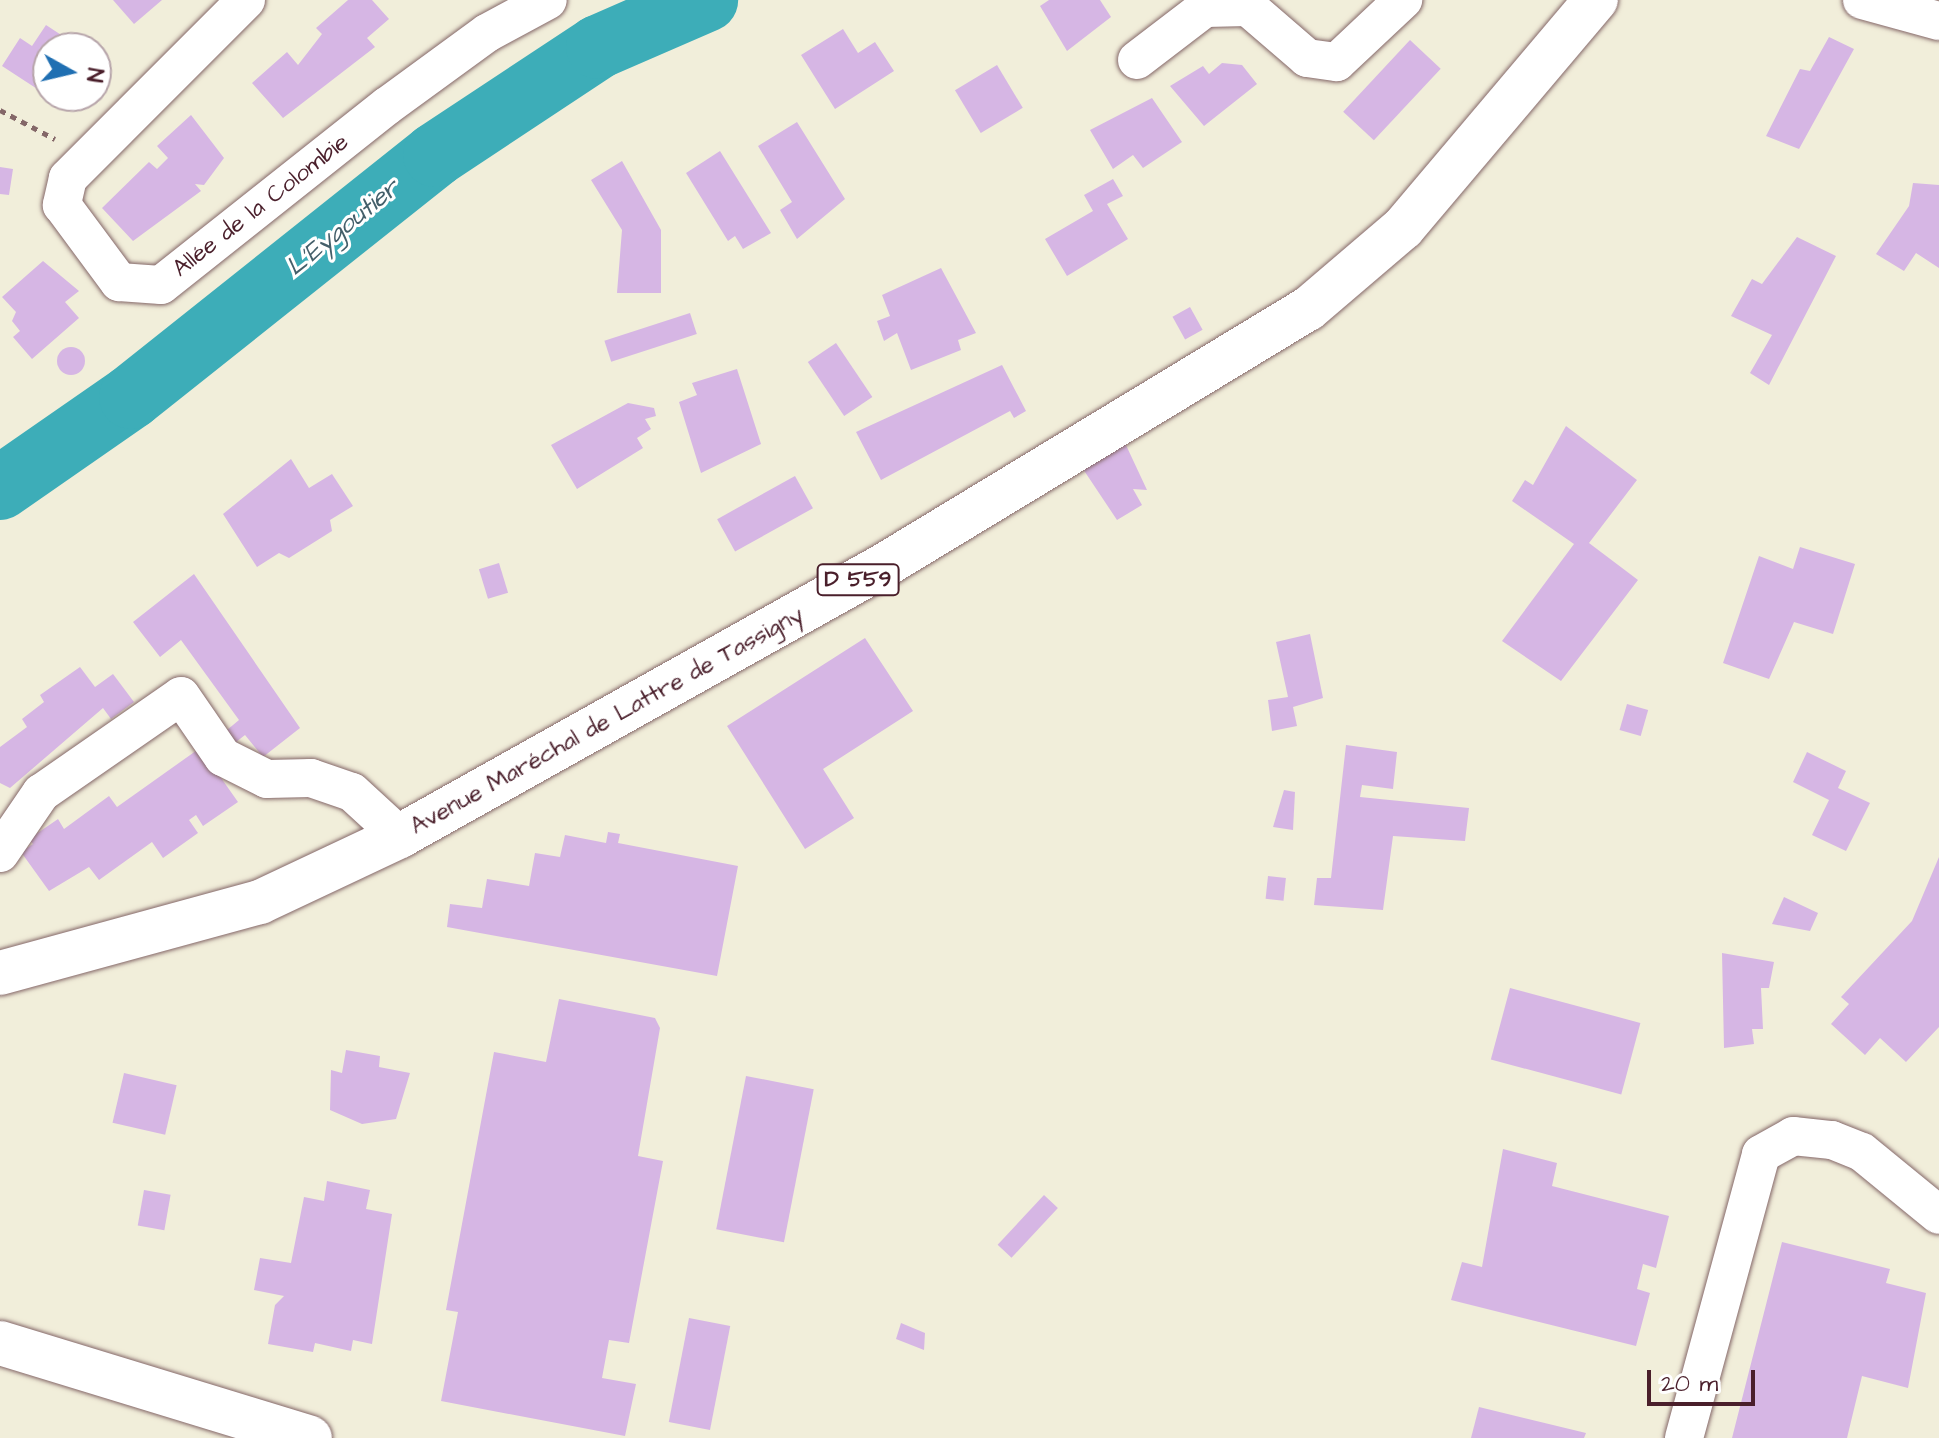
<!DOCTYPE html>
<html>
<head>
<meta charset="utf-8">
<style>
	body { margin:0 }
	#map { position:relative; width:1939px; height:1438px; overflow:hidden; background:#f1eeda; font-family:"Architects Daughter",sans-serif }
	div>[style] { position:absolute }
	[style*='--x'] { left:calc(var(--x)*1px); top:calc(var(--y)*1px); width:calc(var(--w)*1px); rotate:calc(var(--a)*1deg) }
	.river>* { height:64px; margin:-32px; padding:0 32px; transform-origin:32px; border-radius:32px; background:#3dadb8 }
	.building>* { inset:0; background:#d6b6e4; transform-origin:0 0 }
	.round { border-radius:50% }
	.path>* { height:5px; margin-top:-2.5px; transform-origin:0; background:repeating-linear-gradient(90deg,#846768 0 6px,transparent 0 12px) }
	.roads { filter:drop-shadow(0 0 2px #846768) drop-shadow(0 0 2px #846768) }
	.minor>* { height:38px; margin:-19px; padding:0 19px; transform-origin:19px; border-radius:19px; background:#fff }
	.tertiary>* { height:44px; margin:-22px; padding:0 22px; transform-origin:22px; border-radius:22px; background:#fff }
	.primary>* { height:44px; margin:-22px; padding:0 22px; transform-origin:22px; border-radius:22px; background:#fff }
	span { translate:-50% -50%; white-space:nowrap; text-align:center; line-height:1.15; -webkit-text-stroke:6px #fff; paint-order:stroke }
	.shield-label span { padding:2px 6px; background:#fff; border:2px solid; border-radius:6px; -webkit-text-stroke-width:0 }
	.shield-label { font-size:22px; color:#4a1f2b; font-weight:700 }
	.street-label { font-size:24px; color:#4a1f2b }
	.water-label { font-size:26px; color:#445f6a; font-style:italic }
	.north { position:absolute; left:32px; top:32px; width:80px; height:80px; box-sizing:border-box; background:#fff; border:2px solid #b7a5aa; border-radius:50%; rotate:98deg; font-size:22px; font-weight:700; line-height:32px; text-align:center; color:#4a1f2b }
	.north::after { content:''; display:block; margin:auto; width:28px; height:36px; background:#1f6fb2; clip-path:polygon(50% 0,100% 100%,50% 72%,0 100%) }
	.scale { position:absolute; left:1647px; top:1370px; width:108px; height:36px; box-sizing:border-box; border:4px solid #4a1f2b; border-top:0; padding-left:10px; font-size:24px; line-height:28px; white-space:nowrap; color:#4a1f2b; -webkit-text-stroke:6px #fff; paint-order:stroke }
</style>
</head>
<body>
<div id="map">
	<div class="river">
		<i style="--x:0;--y:488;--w:160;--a:-34.8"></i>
		<i style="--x:131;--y:397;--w:389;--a:-38.5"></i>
		<i style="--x:435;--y:155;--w:196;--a:-33.5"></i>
		<i style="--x:598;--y:47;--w:118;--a:-23.5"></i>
	</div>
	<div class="building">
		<i style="clip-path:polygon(113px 0,162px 0,134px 24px)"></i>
		<i style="clip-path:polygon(348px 0,372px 0,389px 19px,367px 38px,375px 47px,283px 118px,252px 83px,287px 52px,298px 65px,322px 34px,316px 28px)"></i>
		<i style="clip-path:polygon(1049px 0,1100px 0,1111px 17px,1067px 51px,1040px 6px)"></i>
		<i style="clip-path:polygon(46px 25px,81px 48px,48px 48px,48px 96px,2px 66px,20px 38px,32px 46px)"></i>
		<i style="clip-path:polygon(843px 29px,858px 53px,875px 42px,894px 71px,835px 109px,801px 55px)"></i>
		<i style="clip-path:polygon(1829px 37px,1854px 49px,1799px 149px,1766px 136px,1800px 69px,1810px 71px)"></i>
		<i style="left:1410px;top:40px;width:42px;height:98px;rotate:43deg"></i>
		<i style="clip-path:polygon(1222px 63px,1242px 65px,1257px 84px,1204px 126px,1170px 86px,1203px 66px,1209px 74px)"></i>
		<i style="left:997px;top:65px;width:50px;height:49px;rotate:59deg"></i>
		<i style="clip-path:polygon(1152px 98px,1182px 142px,1143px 168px,1133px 155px,1113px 169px,1090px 130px)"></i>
		<i style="clip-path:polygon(191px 115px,224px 158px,204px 185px,195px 184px,201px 191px,133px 241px,102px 208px,149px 162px,157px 169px,168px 158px,157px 146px)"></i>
		<i style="clip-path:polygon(797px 122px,845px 199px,797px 239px,780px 210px,792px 202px,758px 146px)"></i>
		<i style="clip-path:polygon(720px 151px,771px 233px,743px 249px,735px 236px,728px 241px,686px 173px)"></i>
		<i style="clip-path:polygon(622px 161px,661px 230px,661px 293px,617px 293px,622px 230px,591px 180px)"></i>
		<i style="clip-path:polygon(0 167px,13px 169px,9px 195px,0 194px)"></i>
		<i style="clip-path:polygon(1113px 179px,1123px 196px,1107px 204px,1128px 239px,1067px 276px,1045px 239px,1093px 211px,1084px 195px)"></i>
		<i style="clip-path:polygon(1913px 183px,1939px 185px,1939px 268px,1916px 253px,1904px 271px,1876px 254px,1909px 206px)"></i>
		<i style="clip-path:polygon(1797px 237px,1836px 256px,1769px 385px,1750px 373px,1772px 335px,1731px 316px,1752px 279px,1762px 284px)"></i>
		<i style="clip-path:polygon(43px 261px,79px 291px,65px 302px,79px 318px,32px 359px,13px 337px,20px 331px,12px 321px,16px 312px,2px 297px)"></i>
		<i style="clip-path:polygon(941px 268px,976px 333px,958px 340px,961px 350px,911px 370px,897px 333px,884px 341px,877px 321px,890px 316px,882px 295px)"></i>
		<i style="left:1190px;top:307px;width:26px;height:20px;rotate:61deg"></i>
		<i style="left:690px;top:313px;width:22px;height:90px;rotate:72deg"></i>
		<i style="left:836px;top:343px;width:65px;height:34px;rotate:56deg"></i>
		<i class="round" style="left:57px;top:347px;width:28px;height:28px"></i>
		<i style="clip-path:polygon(1002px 365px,1026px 411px,1014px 418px,1010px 411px,881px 480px,856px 432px)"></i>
		<i style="clip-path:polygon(737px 369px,761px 444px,701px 473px,679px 402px,697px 395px,692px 383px)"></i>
		<i style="clip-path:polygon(628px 403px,654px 408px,656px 416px,645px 419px,651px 429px,637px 438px,643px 448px,577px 489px,551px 445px)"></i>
		<i style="clip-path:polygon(1566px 426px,1637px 480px,1589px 543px,1638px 580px,1561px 681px,1502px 641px,1574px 544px,1512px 501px,1525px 480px,1533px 485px)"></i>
		<i style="clip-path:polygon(1125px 443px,1147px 490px,1133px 489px,1142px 505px,1117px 520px,1083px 469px)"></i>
		<i style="clip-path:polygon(291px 459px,309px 488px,332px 474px,353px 506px,330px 520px,332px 531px,289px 558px,279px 553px,257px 567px,223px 514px)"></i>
		<i style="left:795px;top:476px;width:37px;height:89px;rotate:61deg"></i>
		<i style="clip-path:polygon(1800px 547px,1855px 564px,1833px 634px,1794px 622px,1769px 679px,1723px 663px,1759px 556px,1793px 569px)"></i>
		<i style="left:499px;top:563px;width:31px;height:21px;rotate:73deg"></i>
		<i style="clip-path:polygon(194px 574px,300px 728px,263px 757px,245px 735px,236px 742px,227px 730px,239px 720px,181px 640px,160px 657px,133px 622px)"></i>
		<i style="clip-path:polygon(1310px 634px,1323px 698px,1293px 707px,1297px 726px,1272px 731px,1268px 700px,1288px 697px,1276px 642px)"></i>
		<i style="clip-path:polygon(865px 638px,913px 711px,823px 769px,854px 818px,805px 849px,727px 726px)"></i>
		<i style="clip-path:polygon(80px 667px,95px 687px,113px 674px,134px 702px,111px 719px,103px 708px,10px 788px,0 783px,0 747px,27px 727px,22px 719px,44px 702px,40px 695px)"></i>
		<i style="left:1627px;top:704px;width:22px;height:27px;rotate:16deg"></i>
		<i style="clip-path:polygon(1346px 745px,1397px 752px,1393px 789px,1362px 785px,1360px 797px,1469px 808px,1465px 841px,1393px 836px,1383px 910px,1314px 905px,1317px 878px,1331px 878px)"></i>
		<i style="clip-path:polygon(200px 748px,238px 802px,203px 826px,196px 815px,189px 820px,198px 833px,163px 858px,152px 842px,99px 880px,89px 867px,49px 891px,21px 852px,33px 844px,29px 839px,58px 819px,64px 829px,109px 796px,117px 807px)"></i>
		<i style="clip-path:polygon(1807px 752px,1846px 771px,1838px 788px,1870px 803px,1846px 851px,1812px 835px,1829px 800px,1793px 782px)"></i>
		<i style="clip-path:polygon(1284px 790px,1295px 792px,1293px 830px,1273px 827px)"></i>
		<i style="clip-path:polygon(608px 832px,620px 834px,618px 843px,738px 866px,717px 976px,447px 927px,450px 904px,482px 908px,487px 879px,529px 886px,535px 853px,560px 857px,565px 835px,606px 843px)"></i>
		<i style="clip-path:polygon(1939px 857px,1939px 1027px,1906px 1062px,1880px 1038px,1865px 1055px,1831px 1024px,1849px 1004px,1841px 997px,1912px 921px)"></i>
		<i style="left:1268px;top:876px;width:18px;height:23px;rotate:6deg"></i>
		<i style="clip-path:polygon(1784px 897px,1818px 913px,1810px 931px,1772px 924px)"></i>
		<i style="clip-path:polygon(1722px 953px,1774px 962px,1769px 988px,1761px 988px,1763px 1029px,1752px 1029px,1754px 1044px,1724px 1048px)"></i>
		<i style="left:1510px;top:988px;width:135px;height:74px;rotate:15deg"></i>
		<i style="clip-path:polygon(559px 999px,655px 1018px,660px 1028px,638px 1156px,663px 1161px,629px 1343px,609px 1340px,602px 1378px,636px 1384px,625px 1436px,441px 1401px,458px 1312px,446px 1310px,494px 1052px,546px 1062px)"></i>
		<i style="clip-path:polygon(346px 1050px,380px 1056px,379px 1067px,410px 1073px,396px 1119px,362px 1124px,330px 1110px,331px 1070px,342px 1073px)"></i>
		<i style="left:124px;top:1073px;width:54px;height:51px;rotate:13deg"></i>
		<i style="left:746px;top:1076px;width:69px;height:156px;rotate:11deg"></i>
		<i style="clip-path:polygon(1503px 1149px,1557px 1163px,1552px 1186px,1669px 1216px,1656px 1268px,1643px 1264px,1637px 1289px,1650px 1293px,1636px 1346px,1451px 1300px,1462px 1262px,1482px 1267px)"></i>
		<i style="clip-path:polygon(327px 1181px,370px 1190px,366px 1209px,392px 1214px,372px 1344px,353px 1340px,351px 1351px,315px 1343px,313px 1352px,268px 1344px,275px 1305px,284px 1296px,254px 1290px,260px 1258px,291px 1263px,304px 1197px,324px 1201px)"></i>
		<i style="left:144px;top:1190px;width:27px;height:36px;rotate:10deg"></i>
		<i style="left:1044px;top:1195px;width:19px;height:68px;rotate:43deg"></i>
		<i style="clip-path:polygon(1782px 1242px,1890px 1269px,1886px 1283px,1926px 1293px,1908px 1388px,1862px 1376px,1847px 1438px,1732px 1438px)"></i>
		<i style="left:689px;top:1318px;width:42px;height:106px;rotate:11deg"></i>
		<i style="clip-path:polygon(901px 1323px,925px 1333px,924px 1350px,896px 1339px)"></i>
		<i style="clip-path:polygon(1479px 1407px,1586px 1433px,1584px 1438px,1471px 1438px)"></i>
	</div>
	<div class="path">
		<i style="--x:0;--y:110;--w:62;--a:27.8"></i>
	</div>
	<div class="roads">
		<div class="minor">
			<i style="--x:246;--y:0;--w:252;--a:135"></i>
			<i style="--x:68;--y:178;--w:28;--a:103"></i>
			<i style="--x:62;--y:205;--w:96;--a:53.5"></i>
			<i style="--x:119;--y:282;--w:42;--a:4.1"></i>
			<i style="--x:161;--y:285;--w:288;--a:-38.4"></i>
			<i style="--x:387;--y:106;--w:124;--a:-36.1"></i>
			<i style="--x:487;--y:33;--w:69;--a:-28.4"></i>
			<i style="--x:1862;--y:0;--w:80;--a:15.3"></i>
			<i style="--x:1137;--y:60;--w:86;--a:-37.4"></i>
			<i style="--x:1205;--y:8;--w:43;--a:-1.3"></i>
			<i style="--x:1248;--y:7;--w:78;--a:40.8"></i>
			<i style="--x:1307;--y:58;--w:30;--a:8"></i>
			<i style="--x:1337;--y:62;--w:91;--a:-43.2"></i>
			<i style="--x:0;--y:853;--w:73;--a:-55.7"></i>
			<i style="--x:41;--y:793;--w:170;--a:-34.7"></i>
			<i style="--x:181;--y:696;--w:74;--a:55.5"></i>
			<i style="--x:223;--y:757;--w:49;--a:26.6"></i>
			<i style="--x:267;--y:779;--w:44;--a:-1.3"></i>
			<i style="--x:311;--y:778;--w:43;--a:18.9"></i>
			<i style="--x:352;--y:792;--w:65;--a:42.5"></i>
			<i style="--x:1684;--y:1438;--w:294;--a:-74.8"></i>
			<i style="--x:1761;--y:1154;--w:37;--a:-29"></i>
			<i style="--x:1793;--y:1136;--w:39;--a:6"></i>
			<i style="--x:1832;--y:1140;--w:32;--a:22"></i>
			<i style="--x:1862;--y:1152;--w:99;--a:39.3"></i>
		</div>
		<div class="tertiary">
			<i style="--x:0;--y:1343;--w:324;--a:17"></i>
		</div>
		<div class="primary">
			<i style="--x:0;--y:973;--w:270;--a:-15.3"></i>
			<i style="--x:260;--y:902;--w:155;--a:-25.2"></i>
			<i style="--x:400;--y:836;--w:553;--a:-29.21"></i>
			<i style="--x:883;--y:566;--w:497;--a:-31.2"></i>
			<i style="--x:1308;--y:309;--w:125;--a:-40.5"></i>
			<i style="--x:1403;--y:228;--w:299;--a:-49.8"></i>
		</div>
	</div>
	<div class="shield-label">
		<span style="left:858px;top:580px">D 559</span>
	</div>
	<div class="street-label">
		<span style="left:261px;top:206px;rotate:-38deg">Allée de la Colombie</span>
		<span style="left:607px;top:721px;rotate:-29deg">Avenue Maréchal de Lattre de Tassigny</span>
	</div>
	<div class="water-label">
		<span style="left:343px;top:228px;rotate:-39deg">L'Eygoutier</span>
	</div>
	<div class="north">N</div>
	<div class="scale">20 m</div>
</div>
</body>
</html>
